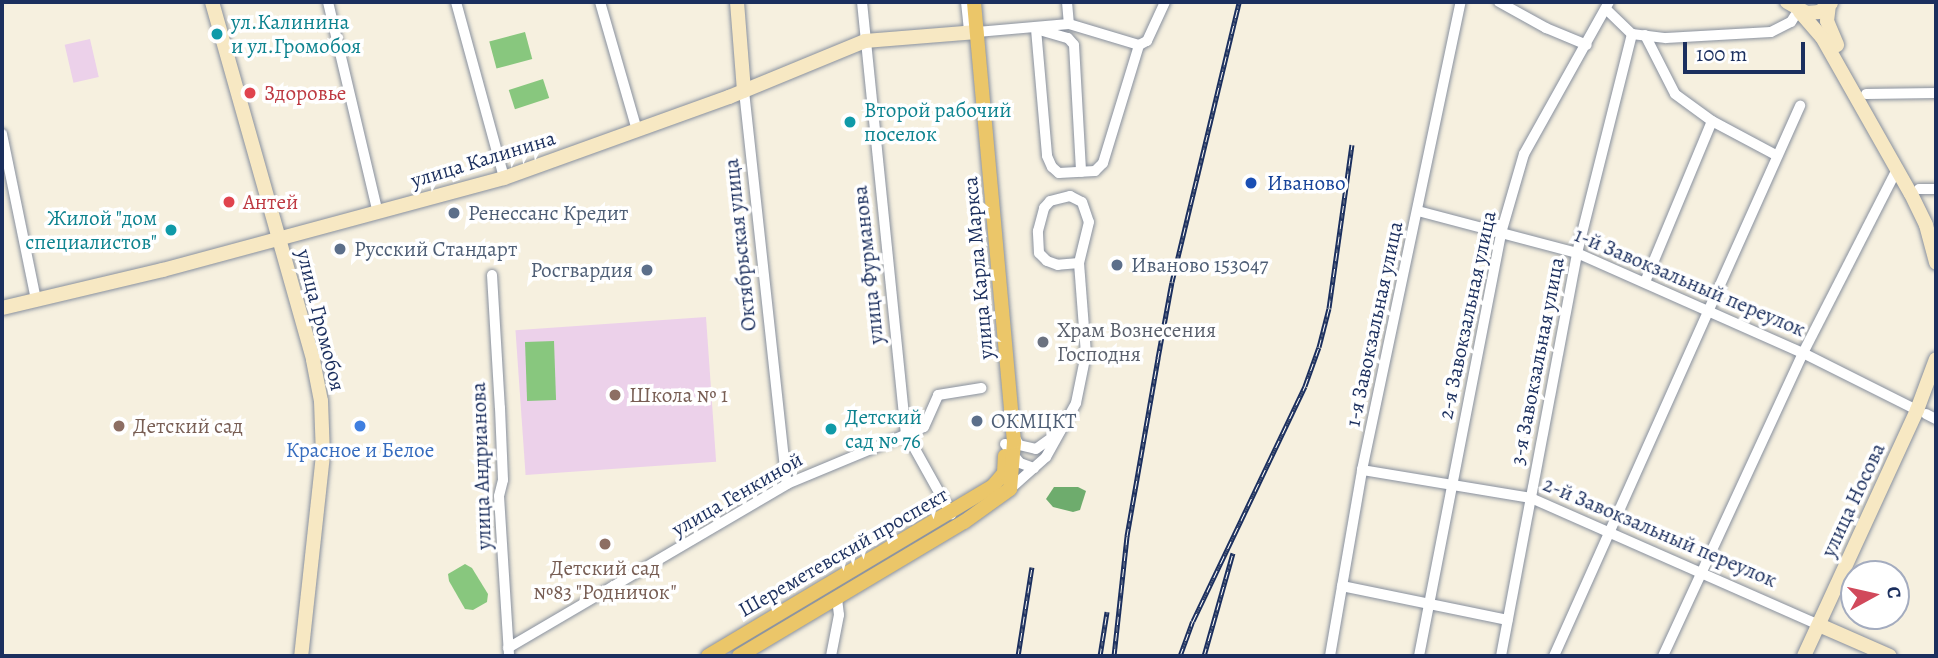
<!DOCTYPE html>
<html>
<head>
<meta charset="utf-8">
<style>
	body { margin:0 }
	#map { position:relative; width:1938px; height:658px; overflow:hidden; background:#f6f0df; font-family:Alegreya,serif }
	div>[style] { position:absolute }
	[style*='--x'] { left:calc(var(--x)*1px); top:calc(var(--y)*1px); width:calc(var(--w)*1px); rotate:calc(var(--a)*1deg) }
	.built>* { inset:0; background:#ecd1ea; transform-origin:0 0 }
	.green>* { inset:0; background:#88c77e; transform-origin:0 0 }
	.forest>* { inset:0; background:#6eac6d }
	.roads { filter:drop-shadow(0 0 2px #88909e) drop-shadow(0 0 2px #88909e) }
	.street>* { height:10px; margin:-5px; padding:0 5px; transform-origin:5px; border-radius:5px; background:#fff }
	.secondary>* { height:14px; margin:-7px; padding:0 7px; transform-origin:7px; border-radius:7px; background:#f7e8c3 }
	.primary>* { height:14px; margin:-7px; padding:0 7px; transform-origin:7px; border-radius:7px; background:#ebc669 }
	.rail>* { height:5px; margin-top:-2.5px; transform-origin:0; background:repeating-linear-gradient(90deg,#fff 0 8px,#1b2f5e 0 16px); box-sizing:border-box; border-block:2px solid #1b2f5e }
	.dots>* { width:19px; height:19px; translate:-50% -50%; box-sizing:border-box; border:4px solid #fff; border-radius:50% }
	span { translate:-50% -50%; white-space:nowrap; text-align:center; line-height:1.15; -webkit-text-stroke:7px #fff; paint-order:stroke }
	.culture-label { font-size:21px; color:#0d838f }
	.left { translate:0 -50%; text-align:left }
	.right { translate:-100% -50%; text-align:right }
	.health-label { font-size:21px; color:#be3a42 }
	.street-label { font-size:21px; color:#1b2f5e }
	.transit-label { font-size:21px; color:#164399 }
	.service-label { font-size:21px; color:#4e5e75 }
	.worship-label { font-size:21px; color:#5b616d }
	.education-label { font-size:21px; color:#785e54 }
	.shop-label { font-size:21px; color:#366cbe }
	.frame { position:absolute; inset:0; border:4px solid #1b2f5e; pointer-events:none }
	.north { position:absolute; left:1840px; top:560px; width:70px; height:70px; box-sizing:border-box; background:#fff; border:2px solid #a4acbf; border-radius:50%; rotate:82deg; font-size:19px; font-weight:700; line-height:28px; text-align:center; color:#1b2f5e }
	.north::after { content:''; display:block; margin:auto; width:24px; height:32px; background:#d1495b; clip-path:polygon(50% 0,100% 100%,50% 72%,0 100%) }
	.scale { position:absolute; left:1683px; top:42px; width:122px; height:32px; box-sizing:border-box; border:4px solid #1b2f5e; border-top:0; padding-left:9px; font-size:21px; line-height:24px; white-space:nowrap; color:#1b2f5e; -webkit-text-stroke:5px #fff; paint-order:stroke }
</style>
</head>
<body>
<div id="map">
	<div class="built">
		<i style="left:90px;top:39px;width:39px;height:26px;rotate:77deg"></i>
		<i style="left:706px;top:317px;width:145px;height:191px;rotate:86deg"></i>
	</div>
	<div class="green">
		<i style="left:525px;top:32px;width:28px;height:37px;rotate:75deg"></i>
		<i style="left:543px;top:79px;width:20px;height:36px;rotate:72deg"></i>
		<i style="left:554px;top:341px;width:59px;height:29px;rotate:88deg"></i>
		<i style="clip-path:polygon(465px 564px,472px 568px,488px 594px,487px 602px,473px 610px,465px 609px,449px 581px,448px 574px)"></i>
	</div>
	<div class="forest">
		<i style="clip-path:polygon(1054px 487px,1078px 487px,1086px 491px,1080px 510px,1073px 512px,1053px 507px,1046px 499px)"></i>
	</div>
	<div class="roads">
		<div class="street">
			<i style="--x:328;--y:2;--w:217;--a:76.7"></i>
			<i style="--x:456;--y:2;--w:182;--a:74.7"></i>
			<i style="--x:600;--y:2;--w:133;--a:73.9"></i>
			<i style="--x:862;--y:2;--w:433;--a:84.2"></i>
			<i style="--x:906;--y:433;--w:93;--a:60.9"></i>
			<i style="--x:966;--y:2;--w:30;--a:84"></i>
			<i style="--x:1067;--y:2;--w:22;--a:85"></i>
			<i style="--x:1499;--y:2;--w:54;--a:29"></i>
			<i style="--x:1546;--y:28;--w:44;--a:22.5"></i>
			<i style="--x:1607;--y:10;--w:35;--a:44"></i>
			<i style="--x:1632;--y:34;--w:34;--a:7"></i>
			<i style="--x:1666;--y:38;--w:105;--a:-3.3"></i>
			<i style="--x:1771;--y:32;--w:22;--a:-27"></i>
			<i style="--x:1791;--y:22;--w:13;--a:-58"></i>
			<i style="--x:1036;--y:29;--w:127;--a:85"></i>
			<i style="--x:1047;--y:156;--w:12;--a:66"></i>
			<i style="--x:1052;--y:167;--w:9;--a:41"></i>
			<i style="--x:1059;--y:173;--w:36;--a:-3"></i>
			<i style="--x:1095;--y:171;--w:11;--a:-45"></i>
			<i style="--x:1103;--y:163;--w:123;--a:-73"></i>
			<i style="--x:1036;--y:29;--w:33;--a:16"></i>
			<i style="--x:1068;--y:38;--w:9;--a:49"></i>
			<i style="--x:1074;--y:45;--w:127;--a:86.8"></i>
			<i style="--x:977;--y:32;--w:92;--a:-5"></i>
			<i style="--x:1069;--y:24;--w:73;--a:16.7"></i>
			<i style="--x:1645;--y:35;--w:66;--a:63"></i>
			<i style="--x:1675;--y:94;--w:46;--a:36.1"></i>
			<i style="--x:1712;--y:121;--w:72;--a:28"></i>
			<i style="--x:1139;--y:45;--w:9;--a:-27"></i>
			<i style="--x:1147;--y:41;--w:43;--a:-65.2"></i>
			<i style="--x:744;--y:91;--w:395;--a:83.8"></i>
			<i style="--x:1866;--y:94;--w:70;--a:-0.8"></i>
			<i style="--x:2;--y:134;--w:169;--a:78.4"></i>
			<i style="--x:1919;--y:189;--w:17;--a:0"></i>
			<i style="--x:1070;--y:196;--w:13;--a:27"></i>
			<i style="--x:1082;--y:202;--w:21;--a:71"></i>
			<i style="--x:1089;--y:222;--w:42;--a:103.7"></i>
			<i style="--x:1079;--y:263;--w:21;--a:175"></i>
			<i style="--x:1058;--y:265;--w:12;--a:-160"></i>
			<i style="--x:1047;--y:261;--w:11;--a:-135"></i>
			<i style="--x:1039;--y:253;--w:22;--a:-93"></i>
			<i style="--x:1038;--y:231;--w:24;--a:-75"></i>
			<i style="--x:1044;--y:208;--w:9;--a:-49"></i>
			<i style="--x:1050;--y:201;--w:21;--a:-14"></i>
			<i style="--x:1418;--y:211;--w:164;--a:14.8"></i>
			<i style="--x:1577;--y:253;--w:247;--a:23.9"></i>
			<i style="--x:1803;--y:353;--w:127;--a:26.6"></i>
			<i style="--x:492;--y:275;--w:133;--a:86.6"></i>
			<i style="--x:500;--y:408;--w:72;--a:87.6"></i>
			<i style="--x:503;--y:480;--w:16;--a:104"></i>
			<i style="--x:499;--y:496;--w:160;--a:86.4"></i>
			<i style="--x:1645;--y:282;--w:174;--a:-67.4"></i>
			<i style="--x:1926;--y:414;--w:11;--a:27"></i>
			<i style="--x:1015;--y:438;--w:8;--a:60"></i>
			<i style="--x:1019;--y:445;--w:17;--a:13"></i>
			<i style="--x:1036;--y:449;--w:29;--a:-36"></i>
			<i style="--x:1005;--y:444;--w:24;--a:52"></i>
			<i style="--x:1020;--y:463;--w:15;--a:20"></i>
			<i style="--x:1362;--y:470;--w:171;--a:9.4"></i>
			<i style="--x:1531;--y:498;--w:315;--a:23.8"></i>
			<i style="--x:1010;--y:489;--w:48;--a:-41.6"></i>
			<i style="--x:1046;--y:457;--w:62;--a:-60.9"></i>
			<i style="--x:1076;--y:403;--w:50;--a:-78.5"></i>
			<i style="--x:1086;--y:354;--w:91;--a:-94.4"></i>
			<i style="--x:1342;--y:586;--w:169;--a:11.6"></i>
			<i style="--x:508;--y:648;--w:324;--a:-30.4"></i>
			<i style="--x:787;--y:484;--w:148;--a:-22.6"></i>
			<i style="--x:924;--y:427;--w:35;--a:-66"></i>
			<i style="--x:938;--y:395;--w:44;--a:-9.2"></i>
			<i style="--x:831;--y:656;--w:42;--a:-79"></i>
			<i style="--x:839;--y:615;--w:17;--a:-97"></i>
			<i style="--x:1330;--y:656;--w:189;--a:-80.2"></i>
			<i style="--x:1362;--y:470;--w:478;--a:-78.1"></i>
			<i style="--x:1419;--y:656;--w:431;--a:-79"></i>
			<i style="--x:1501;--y:233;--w:82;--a:-73.8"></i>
			<i style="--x:1524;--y:154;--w:174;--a:-60.8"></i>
			<i style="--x:1501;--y:656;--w:410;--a:-79.3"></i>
			<i style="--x:1577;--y:253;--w:226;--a:-75.9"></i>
			<i style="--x:1554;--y:656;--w:603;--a:-65.9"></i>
			<i style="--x:1663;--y:656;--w:334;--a:-65.2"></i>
			<i style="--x:1803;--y:353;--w:207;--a:-62.9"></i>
		</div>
		<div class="secondary">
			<i style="--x:212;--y:2;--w:372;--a:74.2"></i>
			<i style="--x:313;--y:360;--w:42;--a:79"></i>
			<i style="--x:321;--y:401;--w:54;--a:87.9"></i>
			<i style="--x:323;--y:455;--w:202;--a:96.2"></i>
			<i style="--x:737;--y:2;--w:89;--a:85.5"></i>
			<i style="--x:1787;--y:2;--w:23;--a:29"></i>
			<i style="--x:1807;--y:13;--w:12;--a:-5"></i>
			<i style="--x:1819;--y:12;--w:15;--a:-37"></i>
			<i style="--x:1829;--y:5;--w:16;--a:97"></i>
			<i style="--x:1827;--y:21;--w:26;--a:67"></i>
			<i style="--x:1800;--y:12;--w:33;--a:49"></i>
			<i style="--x:1822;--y:37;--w:180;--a:60.5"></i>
			<i style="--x:1911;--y:194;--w:34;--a:64"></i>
			<i style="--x:1926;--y:225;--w:39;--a:75"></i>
			<i style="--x:2;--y:308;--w:165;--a:-13.3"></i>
			<i style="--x:163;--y:270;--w:353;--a:-15.1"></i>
			<i style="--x:504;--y:178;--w:239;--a:-19.8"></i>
			<i style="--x:729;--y:97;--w:147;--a:-22.4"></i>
			<i style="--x:865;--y:41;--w:112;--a:-4.6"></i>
			<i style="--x:1819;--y:625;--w:77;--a:23.6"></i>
			<i style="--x:1804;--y:656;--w:271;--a:-65.3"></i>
			<i style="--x:1917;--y:410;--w:54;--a:-69.6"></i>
		</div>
		<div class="primary">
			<i style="--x:708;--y:656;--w:330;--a:-30.8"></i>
			<i style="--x:992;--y:487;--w:18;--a:-49"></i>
			<i style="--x:1004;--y:473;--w:17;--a:-87"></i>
			<i style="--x:739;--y:656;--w:262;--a:-30.8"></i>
			<i style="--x:964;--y:522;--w:57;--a:-35.7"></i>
			<i style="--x:1010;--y:489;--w:47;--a:-85.1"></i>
			<i style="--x:1014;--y:442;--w:442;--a:-95.2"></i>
		</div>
	</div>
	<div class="rail">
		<i style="--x:1018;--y:656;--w:90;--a:-81.1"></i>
		<i style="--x:1100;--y:656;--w:45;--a:-81"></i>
		<i style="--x:1114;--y:656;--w:121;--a:-83.8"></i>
		<i style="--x:1127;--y:536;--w:181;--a:-80.1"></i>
		<i style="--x:1158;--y:358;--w:77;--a:-79.6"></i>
		<i style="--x:1172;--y:282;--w:288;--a:-76.5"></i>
		<i style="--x:1180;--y:656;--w:37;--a:-70"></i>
		<i style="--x:1193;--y:621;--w:260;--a:-64.5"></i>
		<i style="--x:1305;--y:386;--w:41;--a:-70.3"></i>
		<i style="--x:1319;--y:347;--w:40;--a:-75.6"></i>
		<i style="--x:1329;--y:308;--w:165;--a:-82"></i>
		<i style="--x:1204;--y:656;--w:107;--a:-74.3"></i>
	</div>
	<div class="dots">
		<i style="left:217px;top:34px;background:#0f9aa8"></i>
		<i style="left:250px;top:93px;background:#e0444e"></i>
		<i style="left:850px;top:122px;background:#0f9aa8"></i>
		<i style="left:1251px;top:183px;background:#1a4fb4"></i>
		<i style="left:229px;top:202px;background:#e0444e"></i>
		<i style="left:454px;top:213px;background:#5c6f8a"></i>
		<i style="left:171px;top:230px;background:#0f9aa8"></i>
		<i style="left:340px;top:249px;background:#5c6f8a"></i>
		<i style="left:1117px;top:265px;background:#5c6f8a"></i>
		<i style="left:647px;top:270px;background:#5c6f8a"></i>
		<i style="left:1043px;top:342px;background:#6b7280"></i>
		<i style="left:615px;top:395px;background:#8d6e63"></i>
		<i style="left:977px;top:421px;background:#5c6f8a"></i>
		<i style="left:119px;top:426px;background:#8d6e63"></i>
		<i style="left:360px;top:426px;background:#3f7fe0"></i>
		<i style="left:831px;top:429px;background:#0f9aa8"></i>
		<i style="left:605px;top:544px;background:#8d6e63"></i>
	</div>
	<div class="culture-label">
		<span class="left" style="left:231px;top:34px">ул.Калинина<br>и ул.Громобоя</span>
		<span class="left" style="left:864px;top:122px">Второй рабочий<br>поселок</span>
		<span class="right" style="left:157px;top:230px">Жилой "дом<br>специалистов"</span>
		<span class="left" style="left:845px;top:429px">Детский<br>сад № 76</span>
	</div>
	<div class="health-label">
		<span class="left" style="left:264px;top:93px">Здоровье</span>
		<span class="left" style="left:243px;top:202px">Антей</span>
	</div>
	<div class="street-label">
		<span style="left:483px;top:159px;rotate:-17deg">улица Калинина</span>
		<span style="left:740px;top:245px;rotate:-96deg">Октябрьская улица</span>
		<span style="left:868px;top:265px;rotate:-96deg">улица Фурманова</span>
		<span style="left:978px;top:268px;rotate:-95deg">улица Карла Маркса</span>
		<span style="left:1690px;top:282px;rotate:23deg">1-й Завокзальный переулок</span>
		<span style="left:1467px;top:315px;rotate:-78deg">2-я Завокзальная улица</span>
		<span style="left:321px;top:320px;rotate:76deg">улица Громобоя</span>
		<span style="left:1374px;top:324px;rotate:-78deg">1-я Завокзальная улица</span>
		<span style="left:1537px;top:361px;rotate:-79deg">3-я Завокзальная улица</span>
		<span style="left:481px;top:466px;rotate:-92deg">улица Андрианова</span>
		<span style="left:737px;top:494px;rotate:-30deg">улица Генкиной</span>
		<span style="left:1853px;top:500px;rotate:-65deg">улица Носова</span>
		<span style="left:1660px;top:532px;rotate:23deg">2-й Завокзальный переулок</span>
		<span style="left:843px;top:552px;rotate:-30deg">Шереметевский проспект</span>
	</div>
	<div class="transit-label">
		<span class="left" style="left:1267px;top:183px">Иваново</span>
	</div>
	<div class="service-label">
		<span class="left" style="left:468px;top:213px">Ренессанс Кредит</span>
		<span class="left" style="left:354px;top:249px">Русский Стандарт</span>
		<span class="left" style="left:1131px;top:265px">Иваново 153047</span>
		<span class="right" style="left:633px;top:270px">Росгвардия</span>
		<span class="left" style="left:991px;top:421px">ОКМЦКТ</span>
	</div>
	<div class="worship-label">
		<span class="left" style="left:1057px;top:342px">Храм Вознесения<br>Господня</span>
	</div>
	<div class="education-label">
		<span class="left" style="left:629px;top:395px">Школа № 1</span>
		<span class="left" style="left:133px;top:426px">Детский сад</span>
		<span style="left:605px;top:580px">Детский сад<br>№83 "Родничок"</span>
	</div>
	<div class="shop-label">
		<span style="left:360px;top:450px">Красное и Белое</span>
	</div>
	<div class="frame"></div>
	<div class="north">С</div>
	<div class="scale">100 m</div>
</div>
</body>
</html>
